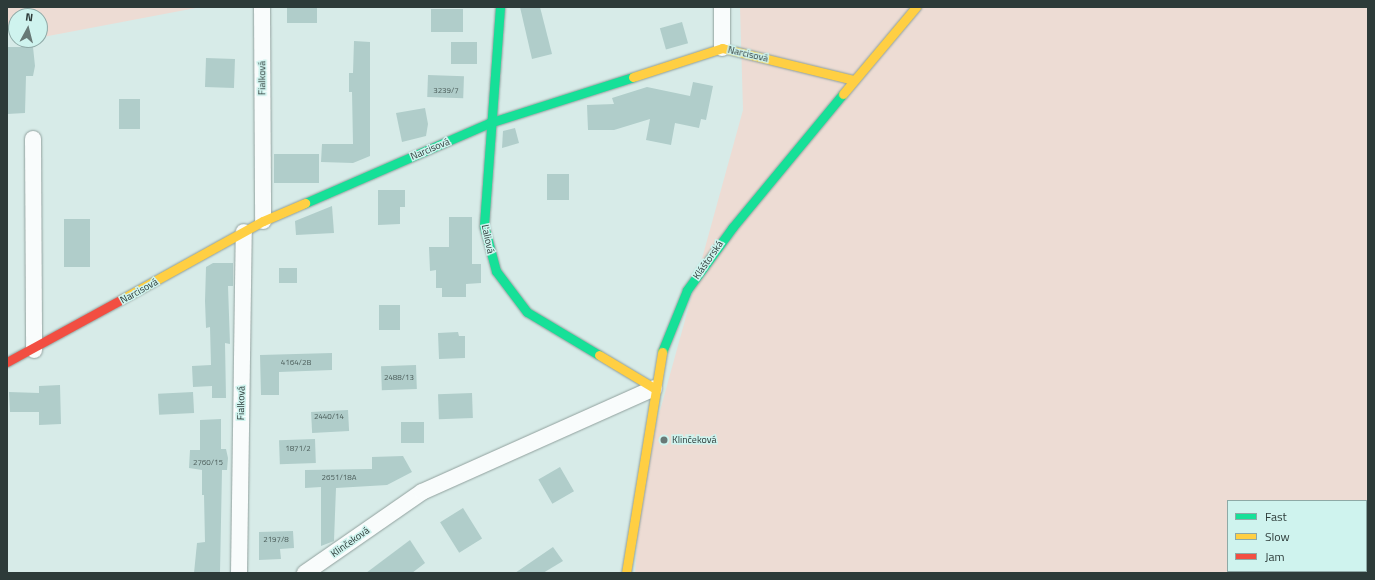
<!DOCTYPE html>
<html>
<head>
<meta charset="utf-8">
<style>
	body { margin:0 }
	#map { position:relative; width:1375px; height:580px; overflow:hidden; background:#d7ebe8; font-family:"Titillium Web",sans-serif }
	div>[style] { position:absolute }
	[style*='--x'] { left:calc(var(--x)*1px); top:calc(var(--y)*1px); width:calc(var(--w)*1px); rotate:calc(var(--a)*1deg) }
	.green>* { inset:0; background:#eddcd4 }
	.building>* { inset:0; background:#b0cdca; transform-origin:0 0 }
	.roads { filter:drop-shadow(0 0 1px #90a09d) drop-shadow(0 0 1px #90a09d) }
	.street>* { height:16px; margin:-8px; padding:0 8px; transform-origin:8px; border-radius:8px; background:#f9fcfc }
	.fast>* { height:9px; margin:-4.5px; padding:0 4.5px; transform-origin:4.5px; border-radius:4.5px; background:#16e098 }
	.slow>* { height:9px; margin:-4.5px; padding:0 4.5px; transform-origin:4.5px; border-radius:4.5px; background:#ffcf43 }
	.jam>* { height:9px; margin:-4.5px; padding:0 4.5px; transform-origin:4.5px; border-radius:4.5px; background:#f24e42 }
	.dots>* { width:11px; height:11px; translate:-50% -50%; box-sizing:border-box; border:2px solid #cff3ee; border-radius:50% }
	span { translate:-50% -50%; white-space:nowrap; text-align:center; line-height:1.15; -webkit-text-stroke:3px #cff3ee; paint-order:stroke }
	.number-label { font-size:8px; color:#4e605d }
	.number-label span { -webkit-text-stroke-width:0 }
	.street-label { font-size:10px; color:#2d3b39 }
	.poi-label { font-size:10px; color:#2d3b39 }
	.left { translate:0 -50%; text-align:left }
	.frame { position:absolute; inset:0; border:8px solid #2d3b39; pointer-events:none }
	.legend { position:absolute; left:1227px; top:500px; width:140px; height:72px; box-sizing:border-box; background:#cff3ee; border:1px solid #8ea9a6; margin:0; padding:5px 7px; list-style:none; font-size:12px; color:#2d3b39 }
	.legend li { display:flex; align-items:center; gap:8px; height:20px }
	.legend b { width:20px; border:1px solid #8ea9a6 }
	.north { position:absolute; left:8px; top:8px; width:40px; height:40px; box-sizing:border-box; background:#cff3ee; border:1px solid #8ea9a6; border-radius:50%; rotate:7deg; font-size:11px; font-weight:700; line-height:16px; text-align:center; color:#2d3b39 }
	.north::after { content:''; display:block; margin:auto; width:14px; height:18px; background:#687976; clip-path:polygon(50% 0,100% 100%,50% 72%,0 100%) }
</style>
</head>
<body>
<div id="map">
	<div class="green">
		<i style="clip-path:polygon(7px 7px,201px 7px,43px 37px,40px 36px,40px 16px,16px 16px,16px 32px,7px 30px)"></i>
		<i style="clip-path:polygon(evenodd,740px 7px,1368px 7px,1368px 573px,635px 573px,642px 476px,743px 110px,740px 7px,1228px 501px,1366px 501px,1366px 571px,1228px 571px,1228px 501px)"></i>
	</div>
	<div class="building">
		<i style="left:287px;top:7px;width:30px;height:16px"></i>
		<i style="clip-path:polygon(520px 7px,540px 7px,552px 54px,532px 59px)"></i>
		<i style="left:431px;top:9px;width:32px;height:23px"></i>
		<i style="left:682px;top:22px;width:22px;height:23px;rotate:74deg"></i>
		<i style="clip-path:polygon(354px 41px,370px 42px,370px 156px,353px 163px,321px 162px,322px 144px,353px 144px,352px 92px,349px 92px,349px 73px,353px 73px)"></i>
		<i style="left:451px;top:42px;width:26px;height:22px"></i>
		<i style="clip-path:polygon(7px 47px,33px 47px,35px 66px,33px 76px,26px 76px,25px 113px,7px 114px)"></i>
		<i style="left:206px;top:58px;width:29px;height:29px;rotate:2deg"></i>
		<i style="left:428px;top:75px;width:36px;height:22px;rotate:2deg"></i>
		<i style="clip-path:polygon(693px 82px,713px 86px,706px 120px,701px 119px,699px 128px,675px 123px,671px 145px,646px 140px,650px 119px,614px 130px,588px 130px,587px 105px,614px 104px,612px 98px,647px 87px,690px 96px)"></i>
		<i style="left:119px;top:99px;width:21px;height:30px"></i>
		<i style="clip-path:polygon(425px 108px,428px 124px,426px 136px,402px 142px,396px 113px)"></i>
		<i style="clip-path:polygon(515px 128px,519px 143px,502px 148px,503px 131px)"></i>
		<i style="left:274px;top:154px;width:45px;height:29px"></i>
		<i style="left:547px;top:174px;width:22px;height:26px"></i>
		<i style="clip-path:polygon(378px 190px,405px 190px,405px 207px,400px 207px,400px 224px,378px 225px)"></i>
		<i style="clip-path:polygon(332px 206px,334px 233px,296px 235px,295px 221px)"></i>
		<i style="clip-path:polygon(449px 217px,472px 217px,472px 264px,481px 264px,481px 283px,466px 284px,466px 297px,442px 297px,442px 288px,436px 288px,436px 270px,430px 271px,429px 247px,449px 247px)"></i>
		<i style="left:64px;top:219px;width:26px;height:48px"></i>
		<i style="clip-path:polygon(213px 263px,233px 263px,233px 286px,228px 286px,230px 344px,225px 343px,226px 398px,212px 398px,212px 386px,193px 387px,192px 366px,211px 365px,210px 327px,206px 328px,205px 301px,206px 267px)"></i>
		<i style="left:279px;top:268px;width:18px;height:15px"></i>
		<i style="left:400px;top:305px;width:25px;height:21px;rotate:90deg"></i>
		<i style="clip-path:polygon(458px 332px,459px 336px,465px 336px,465px 358px,439px 359px,438px 333px)"></i>
		<i style="clip-path:polygon(332px 353px,332px 370px,279px 372px,279px 395px,261px 395px,260px 355px)"></i>
		<i style="left:416px;top:365px;width:24px;height:35px;rotate:88deg"></i>
		<i style="clip-path:polygon(60px 385px,61px 424px,39px 425px,39px 412px,10px 412px,9px 392px,39px 393px,39px 386px)"></i>
		<i style="left:193px;top:392px;width:21px;height:35px;rotate:87deg"></i>
		<i style="left:472px;top:393px;width:25px;height:34px;rotate:88deg"></i>
		<i style="left:348px;top:410px;width:21px;height:37px;rotate:87deg"></i>
		<i style="clip-path:polygon(221px 419px,221px 449px,226px 449px,228px 458px,227px 470px,222px 470px,220px 573px,194px 573px,197px 543px,205px 542px,204px 495px,202px 495px,202px 470px,189px 468px,190px 450px,200px 450px,200px 420px)"></i>
		<i style="left:401px;top:422px;width:23px;height:21px"></i>
		<i style="left:315px;top:439px;width:24px;height:36px;rotate:88deg"></i>
		<i style="clip-path:polygon(403px 456px,412px 472px,387px 485px,336px 488px,334px 541px,321px 546px,321px 487px,305px 488px,305px 470px,372px 469px,372px 457px)"></i>
		<i style="left:560px;top:467px;width:28px;height:25px;rotate:60deg"></i>
		<i style="left:463px;top:508px;width:36px;height:27px;rotate:58deg"></i>
		<i style="clip-path:polygon(293px 531px,294px 548px,280px 549px,281px 559px,259px 560px,259px 532px)"></i>
		<i style="clip-path:polygon(410px 540px,425px 563px,412px 573px,366px 573px)"></i>
		<i style="clip-path:polygon(553px 547px,563px 561px,543px 573px,515px 573px)"></i>
	</div>
	<div class="roads">
		<div class="street">
			<i style="--x:262;--y:7;--w:214;--a:89.7"></i>
			<i style="--x:722;--y:7;--w:41;--a:90"></i>
			<i style="--x:33;--y:139;--w:211;--a:89.7"></i>
			<i style="--x:239;--y:573;--w:341;--a:-89.2"></i>
			<i style="--x:305;--y:573;--w:142;--a:-34.7"></i>
			<i style="--x:422;--y:492;--w:254;--a:-24.1"></i>
		</div>
		<div class="fast">
			<i style="--x:500;--y:7;--w:220;--a:94.2"></i>
			<i style="--x:484;--y:226;--w:47;--a:75.1"></i>
			<i style="--x:496;--y:271;--w:51;--a:52.9"></i>
			<i style="--x:527;--y:312;--w:84;--a:30.8"></i>
			<i style="--x:305;--y:203;--w:201;--a:-23.5"></i>
			<i style="--x:489;--y:123;--w:151;--a:-17.7"></i>
			<i style="--x:662;--y:352;--w:67;--a:-68"></i>
			<i style="--x:687;--y:290;--w:77;--a:-54"></i>
			<i style="--x:732;--y:228;--w:174;--a:-50.4"></i>
		</div>
		<div class="slow">
			<i style="--x:633;--y:77;--w:94;--a:-18"></i>
			<i style="--x:722;--y:48;--w:135;--a:13.7"></i>
			<i style="--x:843;--y:94;--w:114;--a:-50"></i>
			<i style="--x:122;--y:299;--w:161;--a:-29"></i>
			<i style="--x:263;--y:221;--w:46;--a:-23.2"></i>
			<i style="--x:599;--y:355;--w:64;--a:31"></i>
			<i style="--x:626;--y:573;--w:224;--a:-80.7"></i>
		</div>
		<div class="jam">
			<i style="--x:7;--y:362;--w:131;--a:-28.7"></i>
		</div>
	</div>
	<div class="dots">
		<i style="left:664px;top:440px;background:#687976"></i>
	</div>
	<div class="number-label">
		<span style="left:446px;top:91px">3239/7</span>
		<span style="left:296px;top:363px">4164/2B</span>
		<span style="left:399px;top:378px">2488/13</span>
		<span style="left:329px;top:417px">2440/14</span>
		<span style="left:298px;top:449px">1871/2</span>
		<span style="left:208px;top:463px">2760/15</span>
		<span style="left:339px;top:478px">2651/18A</span>
		<span style="left:276px;top:540px">2197/8</span>
	</div>
	<div class="street-label">
		<span style="left:748px;top:54px;rotate:13deg">Narcisová</span>
		<span style="left:262px;top:78px;rotate:-90deg">Fialková</span>
		<span style="left:430px;top:149px;rotate:-23deg">Narcisová</span>
		<span style="left:488px;top:239px;rotate:78deg">Ľaliová</span>
		<span style="left:708px;top:260px;rotate:-55deg">Kláštorská</span>
		<span style="left:139px;top:291px;rotate:-29deg">Narcisová</span>
		<span style="left:241px;top:403px;rotate:-89deg">Fialková</span>
		<span style="left:350px;top:542px;rotate:-35deg">Klinčeková</span>
	</div>
	<div class="poi-label">
		<span class="left" style="left:672px;top:440px">Klinčeková</span>
	</div>
	<div class="frame"></div>
	<ul class="legend">
	<li><b style="height:5px;background:#16e098"></b>Fast</li>
	<li><b style="height:5px;background:#ffcf43"></b>Slow</li>
	<li><b style="height:5px;background:#f24e42"></b>Jam</li>
	</ul>
	<div class="north">N</div>
</div>
</body>
</html>
